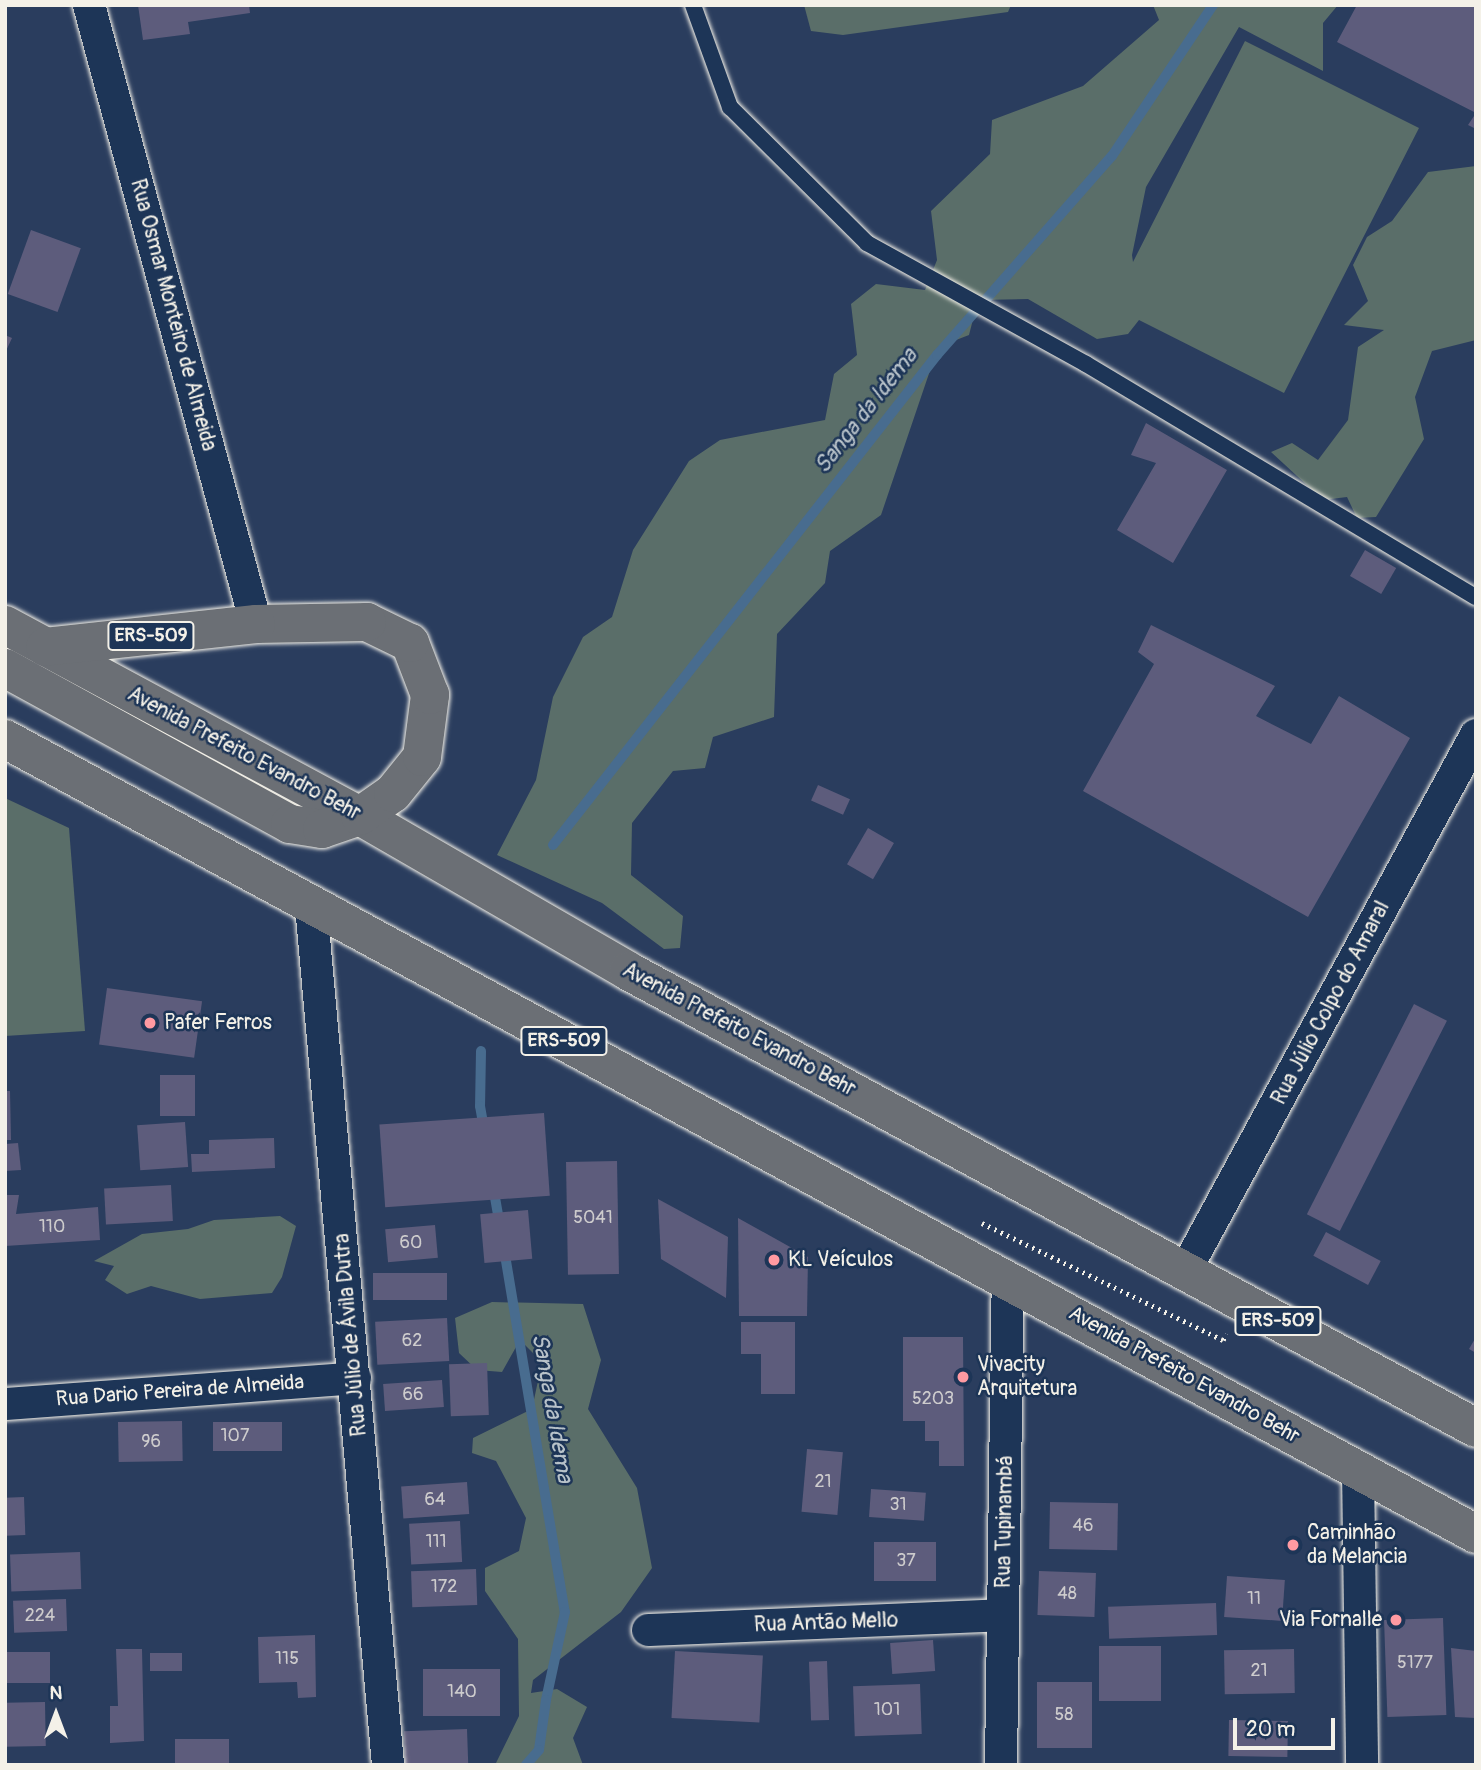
<!DOCTYPE html>
<html>
<head>
<meta charset="utf-8">
<style>
	body { margin:0 }
	#map { position:relative; width:1481px; height:1770px; overflow:hidden; background:#2a3d5e; font-family:Pangolin,sans-serif }
	div>[style] { position:absolute }
	[style*='--x'] { left:calc(var(--x)*1px); top:calc(var(--y)*1px); width:calc(var(--w)*1px); rotate:calc(var(--a)*1deg) }
	.green>* { inset:0; background:#5a6e69 }
	.stream>* { height:10px; margin:-5px; padding:0 5px; transform-origin:5px; border-radius:5px; background:#486c8f }
	.building>* { inset:0; background:#5d5c7c; transform-origin:0 0 }
	.path>* { height:4.5px; margin-top:-2.25px; transform-origin:0; background:repeating-linear-gradient(90deg,#f4f1e8 0 2px,transparent 0 7px) }
	.roads { filter:drop-shadow(0 0 2px #f4f1e8) drop-shadow(0 0 2px #f4f1e8) }
	.service>* { height:16px; margin:-8px; padding:0 8px; transform-origin:8px; border-radius:8px; background:#1d3557 }
	.minor>* { height:32px; margin:-16px; padding:0 16px; transform-origin:16px; border-radius:16px; background:#1d3557 }
	.trunk>* { height:38px; margin:-19px; padding:0 19px; transform-origin:19px; border-radius:19px; background:#6b6f75 }
	.dots>* { width:19px; height:19px; translate:-50% -50%; box-sizing:border-box; border:4px solid #1d3557; border-radius:50% }
	span { translate:-50% -50%; white-space:nowrap; text-align:center; line-height:1.15; -webkit-text-stroke:5px #1d3557; paint-order:stroke }
	.number-label { font-size:18px; color:#cecccd }
	.number-label span { -webkit-text-stroke-width:0 }
	.shield-label span { padding:2px 5px; background:#1d3557; border:2px solid; border-radius:5px; -webkit-text-stroke-width:0 }
	.shield-label { font-size:19px; color:#f4f1e8; font-weight:700 }
	.street-label { font-size:21px; color:#f4f1e8 }
	.poi-label { font-size:21px; color:#f4f1e8 }
	.left { translate:0 -50%; text-align:left }
	.right { translate:-100% -50%; text-align:right }
	.water-label { font-size:23px; color:#b8c2c9; font-style:italic }
	.frame { position:absolute; inset:0; border:7px solid #f4f1e8; pointer-events:none }
	.north { position:absolute; left:21px; top:1679px; width:70px; height:70px; -webkit-text-stroke:5px #1d3557; paint-order:stroke; rotate:0deg; font-size:19px; font-weight:700; line-height:28px; text-align:center; color:#f4f1e8 }
	.north::after { content:''; display:block; margin:auto; width:24px; height:32px; background:#f4f1e8; clip-path:polygon(50% 0,100% 100%,50% 72%,0 100%) }
	.scale { position:absolute; left:1233px; top:1718px; width:102px; height:32px; box-sizing:border-box; border:4px solid #f4f1e8; border-top:0; padding-left:9px; font-size:21px; line-height:24px; white-space:nowrap; color:#f4f1e8; -webkit-text-stroke:5px #1d3557; paint-order:stroke }
</style>
</head>
<body>
<div id="map">
	<div class="green">
		<i style="clip-path:polygon(804px 5px,1011px 5px,1008px 12px,843px 35px,811px 31px)"></i>
		<i style="clip-path:polygon(1153px 5px,1338px 5px,1323px 23px,1323px 71px,1239px 27px,1146px 187px,1132px 255px,1133px 262px,1245px 41px,1419px 128px,1284px 393px,1139px 320px,1128px 334px,1097px 339px,1028px 299px,978px 300px,969px 335px,938px 347px,881px 515px,830px 551px,825px 583px,777px 634px,774px 717px,713px 737px,705px 768px,673px 771px,632px 823px,631px 875px,683px 916px,680px 948px,664px 949px,602px 903px,497px 855px,536px 780px,553px 697px,583px 637px,612px 617px,633px 550px,689px 461px,720px 440px,825px 420px,834px 374px,857px 355px,851px 304px,876px 284px,925px 290px,937px 260px,931px 211px,990px 154px,992px 120px,1083px 86px,1159px 20px)"></i>
		<i style="clip-path:polygon(1476px 166px,1476px 340px,1432px 351px,1415px 397px,1424px 439px,1376px 517px,1357px 518px,1347px 497px,1323px 500px,1271px 452px,1292px 443px,1318px 460px,1348px 420px,1358px 347px,1384px 330px,1344px 325px,1368px 301px,1353px 265px,1367px 237px,1392px 221px,1428px 172px)"></i>
		<i style="clip-path:polygon(5px 798px,69px 828px,85px 1031px,5px 1036px)"></i>
		<i style="clip-path:polygon(280px 1216px,296px 1226px,282px 1277px,272px 1293px,200px 1299px,151px 1286px,127px 1294px,105px 1280px,114px 1266px,94px 1261px,142px 1234px,188px 1229px,214px 1220px)"></i>
		<i style="clip-path:polygon(492px 1302px,583px 1304px,601px 1360px,588px 1409px,637px 1488px,652px 1568px,621px 1612px,533px 1680px,531px 1693px,557px 1689px,587px 1707px,573px 1738px,583px 1765px,495px 1765px,519px 1716px,518px 1639px,485px 1591px,485px 1568px,519px 1551px,526px 1518px,496px 1461px,472px 1453px,473px 1438px,532px 1409px,542px 1362px,520px 1340px,502px 1372px,477px 1370px,459px 1353px,455px 1318px)"></i>
	</div>
	<div class="stream">
		<i style="--x:553;--y:845;--w:623;--a:-51.92"></i>
		<i style="--x:937;--y:355;--w:265;--a:-48.7"></i>
		<i style="--x:1112;--y:156;--w:182;--a:-56.2"></i>
		<i style="--x:481;--y:1051;--w:55;--a:91"></i>
		<i style="--x:480;--y:1106;--w:23;--a:80"></i>
		<i style="--x:493;--y:1186;--w:41;--a:80.1"></i>
		<i style="--x:504;--y:1249;--w:368;--a:80.5"></i>
		<i style="--x:565;--y:1612;--w:90;--a:102.2"></i>
		<i style="--x:546;--y:1700;--w:50;--a:98"></i>
		<i style="--x:539;--y:1750;--w:20;--a:131"></i>
	</div>
	<div class="building">
		<i style="clip-path:polygon(138px 5px,249px 5px,250px 13px,188px 22px,190px 34px,143px 40px)"></i>
		<i style="clip-path:polygon(1357px 5px,1476px 5px,1476px 129px,1468px 125px,1476px 113px,1337px 42px)"></i>
		<i style="left:31px;top:230px;width:53px;height:68px;rotate:20deg"></i>
		<i style="clip-path:polygon(5px 335px,12px 338px,5px 353px)"></i>
		<i style="clip-path:polygon(1146px 423px,1227px 470px,1173px 563px,1117px 530px,1156px 463px,1131px 455px)"></i>
		<i style="left:1365px;top:550px;width:36px;height:30px;rotate:30deg"></i>
		<i style="clip-path:polygon(1151px 625px,1275px 686px,1256px 716px,1311px 744px,1339px 696px,1410px 738px,1308px 917px,1083px 791px,1154px 664px,1138px 652px)"></i>
		<i style="left:818px;top:785px;width:35px;height:17px;rotate:24deg"></i>
		<i style="left:868px;top:828px;width:30px;height:42px;rotate:30deg"></i>
		<i style="left:107px;top:988px;width:96px;height:57px;rotate:8deg"></i>
		<i style="left:1414px;top:1004px;width:37px;height:236px;rotate:27deg"></i>
		<i style="left:160px;top:1075px;width:35px;height:41px"></i>
		<i style="clip-path:polygon(5px 1091px,10px 1091px,11px 1140px,5px 1140px)"></i>
		<i style="left:544px;top:1113px;width:83px;height:165px;rotate:86deg"></i>
		<i style="left:185px;top:1122px;width:45px;height:48px;rotate:86deg"></i>
		<i style="clip-path:polygon(274px 1138px,275px 1168px,192px 1172px,191px 1154px,209px 1154px,209px 1140px)"></i>
		<i style="clip-path:polygon(18px 1143px,21px 1170px,5px 1171px,5px 1144px)"></i>
		<i style="left:617px;top:1161px;width:113px;height:51px;rotate:89deg"></i>
		<i style="left:171px;top:1185px;width:36px;height:67px;rotate:87deg"></i>
		<i style="clip-path:polygon(5px 1195px,19px 1195px,16px 1214px,98px 1207px,100px 1240px,5px 1246px)"></i>
		<i style="clip-path:polygon(658px 1199px,728px 1237px,726px 1298px,661px 1259px)"></i>
		<i style="left:528px;top:1210px;width:49px;height:48px;rotate:85deg"></i>
		<i style="clip-path:polygon(738px 1218px,808px 1257px,807px 1316px,739px 1316px)"></i>
		<i style="left:435px;top:1225px;width:33px;height:50px;rotate:85deg"></i>
		<i style="left:1326px;top:1232px;width:62px;height:27px;rotate:28deg"></i>
		<i style="left:447px;top:1273px;width:27px;height:74px;rotate:90deg"></i>
		<i style="left:447px;top:1318px;width:43px;height:72px;rotate:87deg"></i>
		<i style="clip-path:polygon(741px 1322px,795px 1322px,795px 1394px,761px 1394px,761px 1354px,741px 1354px)"></i>
		<i style="clip-path:polygon(903px 1337px,963px 1337px,964px 1466px,939px 1466px,939px 1441px,925px 1441px,925px 1421px,903px 1421px)"></i>
		<i style="clip-path:polygon(1476px 1337px,1476px 1353px,1469px 1349px)"></i>
		<i style="left:487px;top:1363px;width:52px;height:38px;rotate:88deg"></i>
		<i style="left:442px;top:1380px;width:27px;height:59px;rotate:86deg"></i>
		<i style="left:182px;top:1421px;width:40px;height:64px;rotate:89deg"></i>
		<i style="left:213px;top:1422px;width:69px;height:29px"></i>
		<i style="left:807px;top:1449px;width:36px;height:63px;rotate:5deg"></i>
		<i style="left:467px;top:1482px;width:32px;height:66px;rotate:86deg"></i>
		<i style="left:871px;top:1489px;width:55px;height:28px;rotate:4deg"></i>
		<i style="left:24px;top:1497px;width:38px;height:19px;rotate:88deg"></i>
		<i style="left:1050px;top:1502px;width:68px;height:47px;rotate:1deg"></i>
		<i style="left:460px;top:1521px;width:41px;height:51px;rotate:87deg"></i>
		<i style="left:874px;top:1542px;width:62px;height:39px"></i>
		<i style="left:80px;top:1552px;width:37px;height:70px;rotate:88deg"></i>
		<i style="left:476px;top:1569px;width:36px;height:65px;rotate:88deg"></i>
		<i style="left:1039px;top:1571px;width:57px;height:44px;rotate:2deg"></i>
		<i style="left:1227px;top:1576px;width:58px;height:41px;rotate:4deg"></i>
		<i style="left:66px;top:1599px;width:32px;height:53px;rotate:88deg"></i>
		<i style="left:1216px;top:1603px;width:32px;height:108px;rotate:88deg"></i>
		<i style="left:1443px;top:1618px;width:97px;height:59px;rotate:88deg"></i>
		<i style="clip-path:polygon(315px 1635px,316px 1697px,298px 1698px,297px 1682px,259px 1683px,258px 1637px)"></i>
		<i style="left:933px;top:1640px;width:31px;height:43px;rotate:86deg"></i>
		<i style="left:1099px;top:1646px;width:62px;height:55px"></i>
		<i style="clip-path:polygon(1451px 1648px,1476px 1651px,1476px 1718px,1455px 1717px)"></i>
		<i style="clip-path:polygon(116px 1649px,142px 1649px,144px 1741px,110px 1743px,110px 1706px,118px 1706px)"></i>
		<i style="left:1294px;top:1649px;width:44px;height:70px;rotate:89deg"></i>
		<i style="left:675px;top:1651px;width:88px;height:67px;rotate:3deg"></i>
		<i style="left:50px;top:1652px;width:31px;height:45px;rotate:90deg"></i>
		<i style="left:150px;top:1653px;width:32px;height:18px"></i>
		<i style="left:827px;top:1661px;width:59px;height:18px;rotate:88deg"></i>
		<i style="left:423px;top:1669px;width:77px;height:47px"></i>
		<i style="left:1037px;top:1682px;width:55px;height:66px"></i>
		<i style="left:920px;top:1684px;width:50px;height:67px;rotate:88deg"></i>
		<i style="left:45px;top:1702px;width:44px;height:40px;rotate:89deg"></i>
		<i style="left:1229px;top:1720px;width:59px;height:36px;rotate:1deg"></i>
		<i style="left:467px;top:1729px;width:36px;height:63px;rotate:88deg"></i>
		<i style="left:175px;top:1739px;width:54px;height:26px"></i>
	</div>
	<div class="path">
		<i style="--x:982;--y:1223;--w:268;--a:25.9"></i>
		<i style="--x:1223;--y:1340;--w:7;--a:-63"></i>
	</div>
	<div class="roads">
		<div class="service">
			<i style="--x:693;--y:5;--w:109;--a:70.1"></i>
			<i style="--x:730;--y:107;--w:193;--a:44.8"></i>
			<i style="--x:867;--y:243;--w:250;--a:28.9"></i>
			<i style="--x:1086;--y:364;--w:454;--a:30.9"></i>
		</div>
		<div class="minor">
			<i style="--x:89;--y:5;--w:641;--a:74.9"></i>
			<i style="--x:311;--y:905;--w:863;--a:84.88"></i>
			<i style="--x:1185;--y:1271;--w:610;--a:-61.5"></i>
			<i style="--x:5;--y:1404;--w:351;--a:-4.2"></i>
			<i style="--x:1358;--y:1470;--w:295;--a:89.2"></i>
			<i style="--x:648;--y:1630;--w:355;--a:-2.4"></i>
			<i style="--x:1001;--y:1765;--w:486;--a:-89.2"></i>
		</div>
		<div class="trunk">
			<i style="--x:5;--y:625;--w:403;--a:28.3"></i>
			<i style="--x:360;--y:816;--w:310;--a:30"></i>
			<i style="--x:628;--y:971;--w:963;--a:28.32"></i>
			<i style="--x:5;--y:668;--w:325;--a:28.7"></i>
			<i style="--x:290;--y:824;--w:32;--a:9"></i>
			<i style="--x:322;--y:829;--w:40;--a:-18.9"></i>
			<i style="--x:360;--y:816;--w:40;--a:-34.9"></i>
			<i style="--x:393;--y:793;--w:46;--a:-51.1"></i>
			<i style="--x:422;--y:757;--w:63;--a:-82.6"></i>
			<i style="--x:430;--y:695;--w:56;--a:-111"></i>
			<i style="--x:410;--y:643;--w:48;--a:-154"></i>
			<i style="--x:367;--y:622;--w:111;--a:179"></i>
			<i style="--x:256;--y:624;--w:212;--a:173.8"></i>
			<i style="--x:5;--y:739;--w:1672;--a:28.39"></i>
		</div>
	</div>
	<div class="dots">
		<i style="left:150px;top:1023px;background:#ff9aa2"></i>
		<i style="left:774px;top:1260px;background:#ff9aa2"></i>
		<i style="left:963px;top:1377px;background:#ff9aa2"></i>
		<i style="left:1293px;top:1545px;background:#ff9aa2"></i>
		<i style="left:1396px;top:1620px;background:#ff9aa2"></i>
	</div>
	<div class="number-label">
		<span style="left:593px;top:1218px">5041</span>
		<span style="left:52px;top:1227px">110</span>
		<span style="left:411px;top:1243px">60</span>
		<span style="left:412px;top:1341px">62</span>
		<span style="left:413px;top:1395px">66</span>
		<span style="left:933px;top:1399px">5203</span>
		<span style="left:235px;top:1436px">107</span>
		<span style="left:151px;top:1442px">96</span>
		<span style="left:823px;top:1482px">21</span>
		<span style="left:435px;top:1500px">64</span>
		<span style="left:898px;top:1505px">31</span>
		<span style="left:1083px;top:1526px">46</span>
		<span style="left:436px;top:1542px">111</span>
		<span style="left:906px;top:1561px">37</span>
		<span style="left:444px;top:1587px">172</span>
		<span style="left:1067px;top:1594px">48</span>
		<span style="left:1254px;top:1599px">11</span>
		<span style="left:40px;top:1616px">224</span>
		<span style="left:287px;top:1659px">115</span>
		<span style="left:1415px;top:1663px">5177</span>
		<span style="left:1259px;top:1671px">21</span>
		<span style="left:462px;top:1692px">140</span>
		<span style="left:887px;top:1710px">101</span>
		<span style="left:1064px;top:1715px">58</span>
	</div>
	<div class="shield-label">
		<span style="left:151px;top:636px">ERS-509</span>
		<span style="left:564px;top:1041px">ERS-509</span>
		<span style="left:1278px;top:1321px">ERS-509</span>
	</div>
	<div class="street-label">
		<span style="left:173px;top:315px;rotate:75deg">Rua Osmar Monteiro de Almeida</span>
		<span style="left:244px;top:754px;rotate:28deg">Avenida Prefeito Evandro Behr</span>
		<span style="left:1331px;top:1003px;rotate:-62deg">Rua Júlio Colpo do Amaral</span>
		<span style="left:739px;top:1030px;rotate:28deg">Avenida Prefeito Evandro Behr</span>
		<span style="left:351px;top:1335px;rotate:-95deg">Rua Júlio de Ávila Dutra</span>
		<span style="left:1184px;top:1375px;rotate:29deg">Avenida Prefeito Evandro Behr</span>
		<span style="left:180px;top:1391px;rotate:-4deg">Rua Dario Pereira de Almeida</span>
		<span style="left:1005px;top:1522px;rotate:-89deg">Rua Tupinambá</span>
		<span style="left:826px;top:1623px;rotate:-2deg">Rua Antão Mello</span>
	</div>
	<div class="poi-label">
		<span class="left" style="left:164px;top:1023px">Pafer Ferros</span>
		<span class="left" style="left:788px;top:1260px">KL Veículos</span>
		<span class="left" style="left:977px;top:1377px">Vivacity<br>Arquitetura</span>
		<span class="left" style="left:1307px;top:1545px">Caminhão<br>da Melancia</span>
		<span class="right" style="left:1382px;top:1620px">Via Fornalle</span>
	</div>
	<div class="water-label">
		<span style="left:866px;top:411px;rotate:-52deg">Sanga da Idema</span>
		<span style="left:552px;top:1408px;rotate:80deg">Sanga da Idema</span>
	</div>
	<div class="frame"></div>
	<div class="north">N</div>
	<div class="scale">20 m</div>
</div>
</body>
</html>
